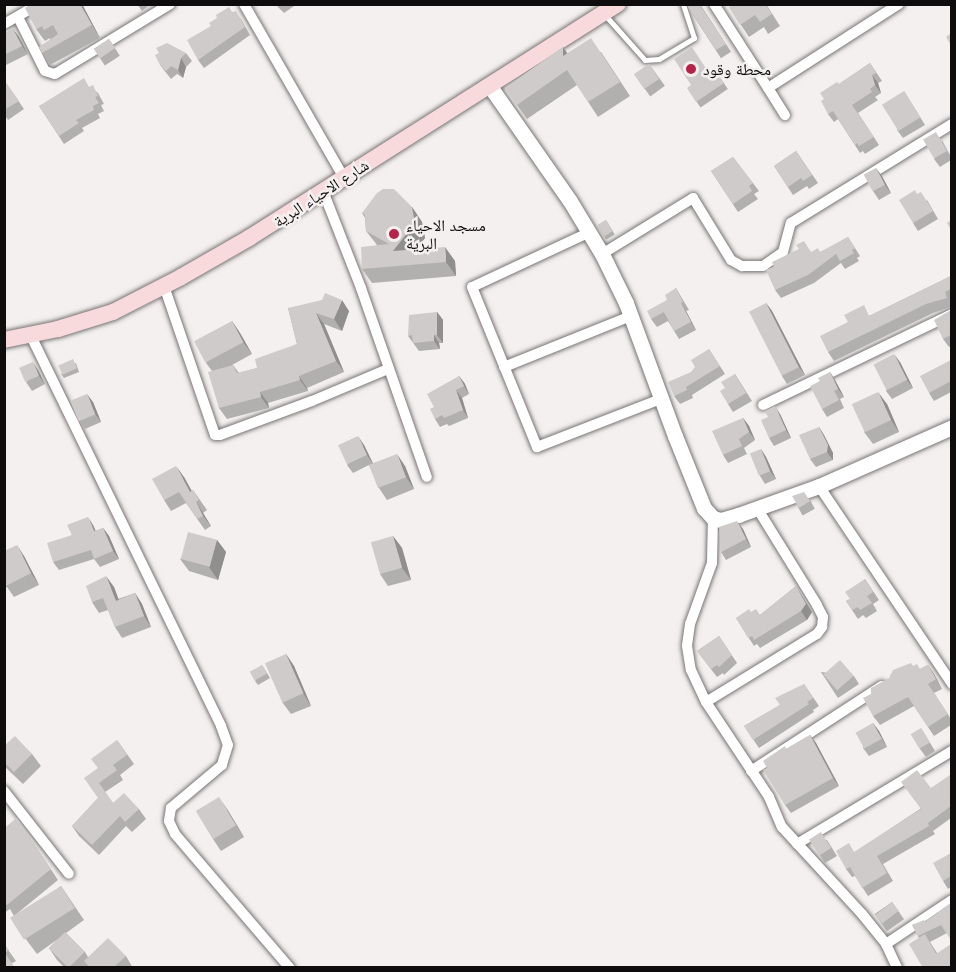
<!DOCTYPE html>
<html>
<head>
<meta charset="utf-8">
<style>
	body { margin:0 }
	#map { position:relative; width:956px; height:972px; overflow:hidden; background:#f4f0f0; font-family:Inter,"Noto Naskh Arabic",sans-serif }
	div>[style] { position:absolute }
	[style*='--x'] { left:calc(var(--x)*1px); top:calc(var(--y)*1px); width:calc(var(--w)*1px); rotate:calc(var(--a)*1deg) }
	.roads { filter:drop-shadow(0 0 2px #797575) drop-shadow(0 0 2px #797575) }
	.service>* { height:5px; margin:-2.5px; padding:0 2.5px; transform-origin:2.5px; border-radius:2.5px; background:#fff }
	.minor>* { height:10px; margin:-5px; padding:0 5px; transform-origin:5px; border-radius:5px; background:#fff }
	.secondary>* { height:15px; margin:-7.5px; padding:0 7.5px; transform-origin:7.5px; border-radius:7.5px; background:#fff }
	.primary>* { height:16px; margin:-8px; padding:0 8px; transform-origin:8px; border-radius:8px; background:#f8dadd }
	.wall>* { inset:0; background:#b2afaf; transform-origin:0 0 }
	.shaded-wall>* { inset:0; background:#918e8e }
	.building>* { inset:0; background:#cfcbcb; transform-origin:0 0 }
	.dots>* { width:16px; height:16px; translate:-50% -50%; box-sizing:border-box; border:3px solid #f4f0f0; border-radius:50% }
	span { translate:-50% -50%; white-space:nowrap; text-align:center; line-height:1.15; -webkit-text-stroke:5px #f4f0f0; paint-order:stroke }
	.poi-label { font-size:16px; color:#0e0c0c }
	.left { translate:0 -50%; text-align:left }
	.street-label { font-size:16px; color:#0e0c0c }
	.frame { position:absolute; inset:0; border:6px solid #0e0c0c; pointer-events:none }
</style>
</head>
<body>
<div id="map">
	<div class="roads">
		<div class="service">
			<i style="--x:605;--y:15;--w:60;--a:48.4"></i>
			<i style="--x:645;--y:60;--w:14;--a:-4"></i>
			<i style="--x:659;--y:59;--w:41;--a:-31"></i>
			<i style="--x:694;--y:38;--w:36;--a:-108"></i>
		</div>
		<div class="minor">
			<i style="--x:244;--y:4;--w:201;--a:60.1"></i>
			<i style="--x:714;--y:4;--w:100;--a:57.3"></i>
			<i style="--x:768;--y:88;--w:156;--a:-32.7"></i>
			<i style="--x:18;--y:17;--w:60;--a:63.4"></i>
			<i style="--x:45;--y:71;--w:10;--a:17"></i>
			<i style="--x:55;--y:74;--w:135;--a:-31.3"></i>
			<i style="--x:4;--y:24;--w:40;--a:-29.7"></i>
			<i style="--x:768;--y:88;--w:32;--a:58"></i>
			<i style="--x:323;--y:191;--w:104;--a:68.6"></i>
			<i style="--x:361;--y:288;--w:200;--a:70.8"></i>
			<i style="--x:590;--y:232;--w:130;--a:155"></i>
			<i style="--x:472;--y:287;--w:173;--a:67.9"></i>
			<i style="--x:537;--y:447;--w:133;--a:-21.2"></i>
			<i style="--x:602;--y:254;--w:107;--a:-31.6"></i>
			<i style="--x:693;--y:198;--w:73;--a:58.5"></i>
			<i style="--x:731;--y:260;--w:13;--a:29"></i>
			<i style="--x:742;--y:266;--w:21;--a:0"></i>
			<i style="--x:763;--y:266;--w:24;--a:-35"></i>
			<i style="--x:783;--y:252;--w:30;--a:-75"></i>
			<i style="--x:791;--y:223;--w:189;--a:-31.6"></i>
			<i style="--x:164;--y:286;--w:157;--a:71.1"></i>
			<i style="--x:215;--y:435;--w:5;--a:0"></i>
			<i style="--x:220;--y:435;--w:98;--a:-20.3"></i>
			<i style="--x:312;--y:401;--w:82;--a:-22.8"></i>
			<i style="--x:31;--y:336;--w:434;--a:64"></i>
			<i style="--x:221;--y:726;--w:20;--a:70"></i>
			<i style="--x:228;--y:745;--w:21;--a:107"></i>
			<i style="--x:222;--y:765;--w:67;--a:139.9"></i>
			<i style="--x:171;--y:808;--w:13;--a:99"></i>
			<i style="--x:169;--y:821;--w:14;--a:65"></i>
			<i style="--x:175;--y:834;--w:177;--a:49.4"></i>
			<i style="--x:504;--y:367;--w:137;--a:-21.9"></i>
			<i style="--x:763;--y:405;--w:210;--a:-25.7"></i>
			<i style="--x:819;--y:486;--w:239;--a:56.1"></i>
			<i style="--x:713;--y:518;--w:45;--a:91.3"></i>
			<i style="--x:712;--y:563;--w:65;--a:109.8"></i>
			<i style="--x:690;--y:624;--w:22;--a:98"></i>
			<i style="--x:687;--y:646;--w:24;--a:81"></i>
			<i style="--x:691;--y:670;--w:35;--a:65"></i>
			<i style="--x:706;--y:702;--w:114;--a:56.4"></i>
			<i style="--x:769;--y:797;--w:33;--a:67"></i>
			<i style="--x:782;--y:827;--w:118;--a:47.4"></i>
			<i style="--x:862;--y:914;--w:38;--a:51"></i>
			<i style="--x:886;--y:944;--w:26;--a:65"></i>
			<i style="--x:706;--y:702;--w:130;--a:-31.5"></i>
			<i style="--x:817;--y:634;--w:9;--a:-54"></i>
			<i style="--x:822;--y:627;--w:10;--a:-84"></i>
			<i style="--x:823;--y:617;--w:13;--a:-117"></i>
			<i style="--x:817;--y:605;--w:114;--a:-121.7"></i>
			<i style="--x:751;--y:771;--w:156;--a:-33"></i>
			<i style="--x:4;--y:791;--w:105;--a:51.9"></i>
			<i style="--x:797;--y:844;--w:181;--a:-31"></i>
			<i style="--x:886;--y:944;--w:79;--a:-33.7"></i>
		</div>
		<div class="secondary">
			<i style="--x:489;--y:85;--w:141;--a:55.1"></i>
			<i style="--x:570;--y:201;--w:62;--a:58.9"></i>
			<i style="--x:602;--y:254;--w:55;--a:63.9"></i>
			<i style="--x:626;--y:303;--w:142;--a:69.8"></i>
			<i style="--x:675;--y:436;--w:78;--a:68.1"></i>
			<i style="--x:704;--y:508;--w:13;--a:48"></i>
			<i style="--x:713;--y:518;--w:8;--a:14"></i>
			<i style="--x:721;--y:520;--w:18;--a:-16"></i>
			<i style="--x:738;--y:515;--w:86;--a:-19.7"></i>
			<i style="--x:819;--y:486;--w:145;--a:-23.9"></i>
		</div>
		<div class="primary">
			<i style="--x:4;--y:340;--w:55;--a:-11.5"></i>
			<i style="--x:58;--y:329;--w:58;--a:-17.2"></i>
			<i style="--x:113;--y:312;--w:76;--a:-27.2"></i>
			<i style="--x:181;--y:277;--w:78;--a:-29.8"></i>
			<i style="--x:249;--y:238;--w:437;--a:-32.4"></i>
		</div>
	</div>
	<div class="wall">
		<i style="clip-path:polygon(82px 4px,100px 38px,50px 65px,42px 53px,50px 39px,50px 38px,45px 41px,36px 29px)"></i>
		<i style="clip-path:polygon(137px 4px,151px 4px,142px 11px)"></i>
		<i style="clip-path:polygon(275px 4px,297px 4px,284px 13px)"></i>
		<i style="left:700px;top:4px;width:57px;height:12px;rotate:57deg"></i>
		<i style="clip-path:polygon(766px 4px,780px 26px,768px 34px,764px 27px,749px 37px,729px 7px)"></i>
		<i style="clip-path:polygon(233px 12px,241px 19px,250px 35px,204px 68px,198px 60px,211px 26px)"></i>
		<i style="clip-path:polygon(13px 29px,19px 37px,28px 54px,4px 66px,4px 34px)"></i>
		<i style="left:109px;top:39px;width:20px;height:18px;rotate:57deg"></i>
		<i style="clip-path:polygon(563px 47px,567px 53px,601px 52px,630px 96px,598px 117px,577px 85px,527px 119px,505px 88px)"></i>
		<i style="clip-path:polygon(186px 53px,192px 61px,186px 67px,183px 78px,177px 74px,171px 79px,160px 65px)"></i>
		<i style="clip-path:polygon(870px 63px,882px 81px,878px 83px,881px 93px,875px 97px,878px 100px,858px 113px,879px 145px,865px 154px,863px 151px,860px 153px,838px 119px,834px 122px,828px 114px,824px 99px,839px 84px)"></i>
		<i style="left:649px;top:64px;width:27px;height:18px;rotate:54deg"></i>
		<i style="left:715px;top:70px;width:23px;height:33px;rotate:56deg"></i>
		<i style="clip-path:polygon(4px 80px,24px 109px,8px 120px,4px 114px)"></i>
		<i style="clip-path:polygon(90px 87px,98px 93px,104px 104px,101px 105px,104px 111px,98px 114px,100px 118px,82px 128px,84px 131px,64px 144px,39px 106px)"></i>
		<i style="clip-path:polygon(904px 91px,925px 125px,903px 138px,897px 130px)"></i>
		<i style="clip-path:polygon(942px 140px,951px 157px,951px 160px,940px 167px,934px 159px)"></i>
		<i style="clip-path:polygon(796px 151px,818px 183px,809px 189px,807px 186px,793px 195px,774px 166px)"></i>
		<i style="clip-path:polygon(733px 157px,759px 191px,754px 194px,758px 199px,738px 212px,711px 171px)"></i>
		<i style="clip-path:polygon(876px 168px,891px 193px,879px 200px,873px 191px)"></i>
		<i style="clip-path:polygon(927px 200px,938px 219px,918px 231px,913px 223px)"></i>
		<i style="clip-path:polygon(412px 207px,422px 222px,425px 238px,416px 249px,455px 261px,456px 276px,372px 283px,362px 269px,377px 245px,366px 231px,365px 218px,362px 213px)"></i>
		<i style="left:606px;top:220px;width:17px;height:10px;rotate:59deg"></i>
		<i style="clip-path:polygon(848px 237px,860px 256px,857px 258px,859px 261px,845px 269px,841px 263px,814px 283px,781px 298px,775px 290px,812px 252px,821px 252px)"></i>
		<i style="clip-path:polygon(951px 276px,951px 307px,933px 313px,834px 361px,828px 352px,848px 322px,871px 315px)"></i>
		<i style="clip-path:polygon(676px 288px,689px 310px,686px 311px,696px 330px,679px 339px,668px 321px,657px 327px,651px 319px,667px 300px)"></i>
		<i style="clip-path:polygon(766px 303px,772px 311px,805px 375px,787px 384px,782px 376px)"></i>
		<i style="clip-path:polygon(288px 308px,349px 311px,342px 331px,324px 324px,344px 372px,307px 388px,308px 391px,268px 403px,269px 408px,227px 419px,219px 408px,212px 371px,206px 363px,232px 321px,240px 333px,252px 354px,232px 365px,233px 365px,239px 373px,257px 368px,297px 344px)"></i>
		<i style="clip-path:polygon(951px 310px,951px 346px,949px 347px,943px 339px)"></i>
		<i style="clip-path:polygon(437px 312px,443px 320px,443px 343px,439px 343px,440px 349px,419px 351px,408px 336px)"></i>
		<i style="clip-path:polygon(709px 349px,725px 374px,692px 395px,693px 398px,680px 404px,674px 396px)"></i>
		<i style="clip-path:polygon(951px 360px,951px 392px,934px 401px,929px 393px)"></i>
		<i style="clip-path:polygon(900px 362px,913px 388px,892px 399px,886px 391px)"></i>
		<i style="clip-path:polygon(76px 363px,79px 372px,64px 378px,61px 374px)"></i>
		<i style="clip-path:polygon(38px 370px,45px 384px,32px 391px,26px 382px)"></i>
		<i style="clip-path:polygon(830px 372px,835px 380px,844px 397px,840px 399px,844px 408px,827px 417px,822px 409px,820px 381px)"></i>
		<i style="clip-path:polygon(735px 374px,752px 401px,733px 412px,728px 404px,725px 388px)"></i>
		<i style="clip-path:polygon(459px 376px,465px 384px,469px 394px,462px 398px,468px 418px,449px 426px,447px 424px,440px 427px,435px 419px,434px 407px)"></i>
		<i style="clip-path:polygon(93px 402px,101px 422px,85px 429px,79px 421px)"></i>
		<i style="clip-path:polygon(887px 404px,899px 432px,873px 444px,864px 432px)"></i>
		<i style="clip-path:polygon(780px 414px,791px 438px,774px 446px,769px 438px)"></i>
		<i style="clip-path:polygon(743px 418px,749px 426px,755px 440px,744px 448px,747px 454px,728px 463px,723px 455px)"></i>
		<i style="clip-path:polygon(819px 427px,824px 435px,833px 453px,833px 460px,816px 467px,810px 459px)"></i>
		<i style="clip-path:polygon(364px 445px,373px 463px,405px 466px,414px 489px,387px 500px,379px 488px,369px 465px,353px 473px,347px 465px)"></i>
		<i style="clip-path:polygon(761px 449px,766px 457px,776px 479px,765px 484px,760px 476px)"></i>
		<i style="clip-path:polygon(184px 477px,192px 491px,193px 490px,207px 510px,203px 513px,211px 526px,205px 530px,186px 503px,171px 511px,164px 500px)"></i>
		<i style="left:810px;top:500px;width:10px;height:14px;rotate:61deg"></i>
		<i style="clip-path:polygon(93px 525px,96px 531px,103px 528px,109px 536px,119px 559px,100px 567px,94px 559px,59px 570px,53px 562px,72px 535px)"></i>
		<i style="clip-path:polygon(743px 529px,751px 547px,726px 560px,721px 552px)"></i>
		<i style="clip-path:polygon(393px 536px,402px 548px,411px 580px,388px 586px,380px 574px)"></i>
		<i style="clip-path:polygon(217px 540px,226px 552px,218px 580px,189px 571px,180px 559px)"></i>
		<i style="clip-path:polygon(4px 551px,24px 556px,39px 585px,14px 597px,7px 587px,4px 588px)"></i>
		<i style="clip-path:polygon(865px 579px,879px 600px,873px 604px,877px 611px,866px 618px,863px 615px,858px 619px,846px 601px,850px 599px)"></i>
		<i style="clip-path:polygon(796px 586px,812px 612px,807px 620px,760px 648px,757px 644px,754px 646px,736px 618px,751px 612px,760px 615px)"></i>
		<i style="clip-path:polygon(114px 587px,118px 599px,135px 593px,142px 604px,151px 627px,122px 638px,115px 627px,108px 610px,99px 613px,92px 602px)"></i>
		<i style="clip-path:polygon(719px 636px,737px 663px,724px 675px,723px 673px,717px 677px,697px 651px)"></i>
		<i style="clip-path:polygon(286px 654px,294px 666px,311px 706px,291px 714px,282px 702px)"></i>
		<i style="clip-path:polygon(262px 665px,270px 678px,258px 685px,255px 681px)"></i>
		<i style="clip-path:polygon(928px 665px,934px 674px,942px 689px,934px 693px,951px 719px,951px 725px,934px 736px,914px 706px,880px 725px,873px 716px,871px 694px,913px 666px,920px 669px)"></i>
		<i style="clip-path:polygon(821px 672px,854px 676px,859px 684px,838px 698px)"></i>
		<i style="clip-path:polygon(804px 684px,819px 706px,813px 710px,814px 712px,759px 748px,744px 726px,780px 705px)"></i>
		<i style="clip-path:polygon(873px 723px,879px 731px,887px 747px,869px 756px,863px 748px)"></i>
		<i style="clip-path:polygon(921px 728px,935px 751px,926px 757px,920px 749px)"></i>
		<i style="clip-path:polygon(810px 735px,816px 743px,839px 786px,791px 813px,785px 805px,767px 768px,786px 749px)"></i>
		<i style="clip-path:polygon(117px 740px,134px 764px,120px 775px,123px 780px,105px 792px,113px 803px,139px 809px,146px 819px,132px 832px,126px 826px,99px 855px,79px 836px,72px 826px,98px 798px,98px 768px)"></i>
		<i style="clip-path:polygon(4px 746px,32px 754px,41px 766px,23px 784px,4px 766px)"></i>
		<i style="clip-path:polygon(951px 778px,951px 818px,933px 831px,935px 834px,883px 864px,893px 881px,868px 896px,855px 876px,852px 877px,846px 869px,855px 852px,920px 809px,931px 788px)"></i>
		<i style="clip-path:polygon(227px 809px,244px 837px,221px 851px,213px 839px)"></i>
		<i style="clip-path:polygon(17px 818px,58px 880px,14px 916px,10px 909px,4px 913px,4px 825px,6px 827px)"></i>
		<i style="clip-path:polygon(809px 839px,827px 840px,837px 856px,825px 863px)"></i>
		<i style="clip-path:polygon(951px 853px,951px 887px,948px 889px,943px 881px)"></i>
		<i style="clip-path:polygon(61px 886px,84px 920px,66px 933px,85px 952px,88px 957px,126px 956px,133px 968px,65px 968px,57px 960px,49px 948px,58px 939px,37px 954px,13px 922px)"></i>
		<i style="left:892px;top:902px;width:21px;height:21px;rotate:55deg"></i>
		<i style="clip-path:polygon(951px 903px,947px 933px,930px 942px,937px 953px,951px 968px,919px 938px,912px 925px,925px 921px)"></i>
		<i style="clip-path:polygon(4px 944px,16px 961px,4px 968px)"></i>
	</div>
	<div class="shaded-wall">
		<i style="clip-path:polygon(80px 4px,82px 4px,100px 38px,92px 25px)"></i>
		<i style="clip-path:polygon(13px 29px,19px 37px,28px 54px,22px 46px)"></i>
		<i style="clip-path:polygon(563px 47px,573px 62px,563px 56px)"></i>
		<i style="clip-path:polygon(181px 58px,186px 67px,183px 78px,178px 70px)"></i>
		<i style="clip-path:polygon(872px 75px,878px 83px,881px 93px,875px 85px)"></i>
		<i style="clip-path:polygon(876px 168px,882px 176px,891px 193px,885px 185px)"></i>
		<i style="clip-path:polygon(412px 207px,422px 222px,425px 238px,403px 266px,393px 251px)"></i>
		<i style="clip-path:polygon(445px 247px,455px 261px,456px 276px,446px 262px)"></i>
		<i style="clip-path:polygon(342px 300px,349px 311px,342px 331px,334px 319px)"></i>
		<i style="clip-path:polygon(681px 303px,686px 311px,696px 330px,691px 322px)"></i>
		<i style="clip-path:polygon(766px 303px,772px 311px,805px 375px,799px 367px)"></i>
		<i style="clip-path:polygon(437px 312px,443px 320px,443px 343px,437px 335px)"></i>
		<i style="clip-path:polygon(316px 313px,324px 324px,344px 372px,336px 361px)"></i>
		<i style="clip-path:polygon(232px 321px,240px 333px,252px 354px,243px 342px)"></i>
		<i style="clip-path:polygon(434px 335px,439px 343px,440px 349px,434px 341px)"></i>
		<i style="clip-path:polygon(894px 354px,900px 362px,913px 388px,907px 380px)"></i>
		<i style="clip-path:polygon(33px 362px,38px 370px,45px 384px,39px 376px)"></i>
		<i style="clip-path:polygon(830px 372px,835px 380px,844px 397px,838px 389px)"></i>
		<i style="clip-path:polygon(299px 376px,307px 388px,308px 391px,300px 380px)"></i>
		<i style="clip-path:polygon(459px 376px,465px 384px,469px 394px,464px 386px)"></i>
		<i style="clip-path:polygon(456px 390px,462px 398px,468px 418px,463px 410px)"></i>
		<i style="clip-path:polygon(260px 392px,268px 403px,269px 408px,261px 397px)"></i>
		<i style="clip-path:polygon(878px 392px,887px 404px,899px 432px,891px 420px)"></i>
		<i style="clip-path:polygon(87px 394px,93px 402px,101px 422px,95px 414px)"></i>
		<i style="clip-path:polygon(775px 406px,780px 414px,791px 438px,786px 430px)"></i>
		<i style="clip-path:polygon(743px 418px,749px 426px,755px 440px,749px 432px)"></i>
		<i style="clip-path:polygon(819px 427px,824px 435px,833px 453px,833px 460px,827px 452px)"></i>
		<i style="clip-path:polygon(358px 436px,364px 445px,373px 464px,367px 455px)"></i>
		<i style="clip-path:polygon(761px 449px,766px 457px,776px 479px,770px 471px)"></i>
		<i style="clip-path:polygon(397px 454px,405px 466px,414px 489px,406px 477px)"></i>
		<i style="clip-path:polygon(176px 466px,184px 477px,198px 503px,190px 492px)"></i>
		<i style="clip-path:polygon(196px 502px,203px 513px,211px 526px,203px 516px)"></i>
		<i style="clip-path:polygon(88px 517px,93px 525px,99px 540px,94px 531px)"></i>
		<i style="clip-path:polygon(737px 521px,743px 529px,751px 547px,746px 539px)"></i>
		<i style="clip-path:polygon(103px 528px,109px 536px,119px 559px,113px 551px)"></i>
		<i style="clip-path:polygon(393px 536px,402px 548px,411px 580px,402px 568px)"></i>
		<i style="clip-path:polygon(217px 540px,226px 552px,218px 580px,209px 567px)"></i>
		<i style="clip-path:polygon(17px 545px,24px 556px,39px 585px,31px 573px)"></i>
		<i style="clip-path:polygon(106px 576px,114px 587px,123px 611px,116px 601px)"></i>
		<i style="clip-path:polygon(796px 586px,812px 612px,807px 620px,801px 611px)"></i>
		<i style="clip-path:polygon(135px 593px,142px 604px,151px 627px,144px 616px)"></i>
		<i style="clip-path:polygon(286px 654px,294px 666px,311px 706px,303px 693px)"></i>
		<i style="clip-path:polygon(928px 665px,934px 674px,942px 689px,936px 679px)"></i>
		<i style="clip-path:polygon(873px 723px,879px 731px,887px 747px,882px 739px)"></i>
		<i style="clip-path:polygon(810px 735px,816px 743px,839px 786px,833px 778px)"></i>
		<i style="clip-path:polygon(219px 797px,227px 809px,244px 837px,236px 825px)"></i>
	</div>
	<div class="building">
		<i style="clip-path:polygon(31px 4px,80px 4px,92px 25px,42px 53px,39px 47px,58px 34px,53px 25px,44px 30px,42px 26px,36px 29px,25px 8px)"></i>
		<i style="clip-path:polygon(692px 4px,699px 4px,726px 44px,716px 50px,688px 7px)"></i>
		<i style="clip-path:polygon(733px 4px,765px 4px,772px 14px,760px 22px,755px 15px,740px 25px,729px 7px)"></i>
		<i style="clip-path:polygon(229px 7px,232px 12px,236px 11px,245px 27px,198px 60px,187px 40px,211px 26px,209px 23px,217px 18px,216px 15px)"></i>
		<i style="clip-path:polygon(13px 29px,22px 46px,4px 55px,4px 34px)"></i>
		<i style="clip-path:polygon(951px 33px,951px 45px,946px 37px)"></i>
		<i style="clip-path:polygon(591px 38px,620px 82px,588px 102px,567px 70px,517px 105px,505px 88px,563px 47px,563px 56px)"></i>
		<i style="left:109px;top:39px;width:11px;height:18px;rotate:56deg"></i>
		<i style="clip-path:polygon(167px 43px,186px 53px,181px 58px,178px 70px,171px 66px,166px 71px,160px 65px,155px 55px,159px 53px,156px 48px)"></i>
		<i style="clip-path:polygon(692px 47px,709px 73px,715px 70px,724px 83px,696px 102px,687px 88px,691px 85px,674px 59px)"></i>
		<i style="clip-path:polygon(870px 63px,876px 73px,872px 75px,875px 85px,870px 89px,872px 92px,852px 105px,874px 137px,859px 146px,857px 143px,855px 145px,833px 111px,828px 114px,821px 101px,824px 99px,820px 93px,837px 82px,839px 84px)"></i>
		<i style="left:649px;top:64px;width:18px;height:18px;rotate:56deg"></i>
		<i style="clip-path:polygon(84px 78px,89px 87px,93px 85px,98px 96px,95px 97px,99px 103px,93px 106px,94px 110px,76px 120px,79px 123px,59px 136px,39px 106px)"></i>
		<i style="clip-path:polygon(4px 80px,19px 101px,4px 110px)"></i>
		<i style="left:904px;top:91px;width:31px;height:26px;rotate:58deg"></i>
		<i style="left:936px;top:132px;width:22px;height:15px;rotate:60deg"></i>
		<i style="clip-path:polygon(796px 151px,812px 175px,803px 181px,801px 178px,788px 187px,774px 166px)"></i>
		<i style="clip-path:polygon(733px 157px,753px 183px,749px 186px,752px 191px,733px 204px,711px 171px)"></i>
		<i style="left:876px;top:168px;width:19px;height:14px;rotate:62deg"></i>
		<i style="clip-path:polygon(383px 189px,394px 189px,412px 207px,415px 223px,393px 251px,445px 247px,446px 262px,362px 269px,361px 247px,389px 244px,366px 231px,365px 215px,362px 213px,377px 193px)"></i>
		<i style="clip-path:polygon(915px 190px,917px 194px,921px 192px,933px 211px,913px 223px,899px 200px)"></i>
		<i style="left:606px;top:220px;width:13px;height:10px;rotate:58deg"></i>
		<i style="clip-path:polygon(951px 220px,951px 230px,947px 223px)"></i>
		<i style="clip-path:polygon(848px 237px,855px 248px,852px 250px,854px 253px,840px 261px,836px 254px,808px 275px,775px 290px,766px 270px,774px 267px,772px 262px,799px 249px,796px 245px,804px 241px,811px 252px,818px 248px,820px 252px)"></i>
		<i style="clip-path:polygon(951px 276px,951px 289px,945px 292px,947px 298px,926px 304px,828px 352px,820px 336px,848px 322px,844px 315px,864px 305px,869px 316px)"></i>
		<i style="clip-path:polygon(676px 288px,683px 302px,681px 303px,691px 322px,674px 331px,664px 312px,651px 319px,647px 311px,667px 300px,665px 295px)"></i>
		<i style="clip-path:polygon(325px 293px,342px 300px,334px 319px,316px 313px,336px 361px,299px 376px,300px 380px,260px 392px,261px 397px,219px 408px,208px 372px,233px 365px,237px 373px,257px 368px,255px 359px,297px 344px,288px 308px,322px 300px)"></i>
		<i style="left:766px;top:303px;width:72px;height:19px;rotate:63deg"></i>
		<i style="clip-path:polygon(951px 310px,951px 335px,943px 339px,934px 320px)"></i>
		<i style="clip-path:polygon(437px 312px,437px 335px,434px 335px,434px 341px,413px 343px,412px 335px,408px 336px,409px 315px)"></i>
		<i style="left:232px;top:321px;width:24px;height:43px;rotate:62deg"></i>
		<i style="clip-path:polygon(709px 349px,720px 366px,686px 387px,687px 390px,674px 396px,668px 382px,691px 372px,695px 367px,691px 360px)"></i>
		<i style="left:894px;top:354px;width:29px;height:23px;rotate:63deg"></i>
		<i style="left:73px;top:359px;width:10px;height:16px;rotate:66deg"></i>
		<i style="clip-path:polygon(951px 360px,951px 381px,929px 393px,920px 376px)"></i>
		<i style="left:33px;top:362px;width:15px;height:15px;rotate:67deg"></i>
		<i style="clip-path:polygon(830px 372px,838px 389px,834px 391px,839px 400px,822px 409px,810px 386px,820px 381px,818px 378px)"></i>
		<i style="clip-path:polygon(735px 374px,746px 393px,728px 404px,720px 391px,725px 388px,721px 382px)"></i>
		<i style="clip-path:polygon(459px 376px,464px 386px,456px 390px,463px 410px,444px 418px,442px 415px,435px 419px,430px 409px,434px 407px,427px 394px)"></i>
		<i style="left:878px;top:392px;width:31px;height:29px;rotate:65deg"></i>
		<i style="left:87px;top:394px;width:22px;height:18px;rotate:68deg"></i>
		<i style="clip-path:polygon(775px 406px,786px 430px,769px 438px,761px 420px,768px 417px,765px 411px)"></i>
		<i style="clip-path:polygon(743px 418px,749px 432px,739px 439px,742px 446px,723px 455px,712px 431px)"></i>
		<i style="clip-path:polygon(819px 427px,828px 445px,827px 452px,810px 459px,799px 435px)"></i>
		<i style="left:358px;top:436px;width:21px;height:22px;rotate:65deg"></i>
		<i style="left:761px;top:449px;width:24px;height:12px;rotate:68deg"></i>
		<i style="left:397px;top:454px;width:25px;height:30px;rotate:69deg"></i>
		<i style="clip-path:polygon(176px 466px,190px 492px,193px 490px,199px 500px,196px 502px,203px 516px,197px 519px,179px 492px,164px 500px,152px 479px)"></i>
		<i style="clip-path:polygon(804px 492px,810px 501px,799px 508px,792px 496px)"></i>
		<i style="clip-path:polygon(88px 517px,94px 531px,103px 528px,113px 551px,94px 559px,91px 550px,53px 562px,47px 543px,72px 535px,67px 525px)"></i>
		<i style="clip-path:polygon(737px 521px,746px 539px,721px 552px,719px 527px)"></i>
		<i style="left:188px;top:532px;width:30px;height:28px;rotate:15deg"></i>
		<i style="left:393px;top:536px;width:33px;height:23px;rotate:74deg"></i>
		<i style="clip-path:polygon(17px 545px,31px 573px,6px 586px,4px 583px,4px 551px)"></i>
		<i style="clip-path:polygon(106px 576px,116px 601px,135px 593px,144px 616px,115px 627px,103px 598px,92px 602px,86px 586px)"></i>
		<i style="clip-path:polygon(865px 579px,873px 592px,867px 596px,872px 603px,860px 610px,858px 607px,852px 610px,846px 601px,850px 599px,845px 592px)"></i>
		<i style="clip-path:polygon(796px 586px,806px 604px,801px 611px,754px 640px,752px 636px,748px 638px,736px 618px,749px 609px,751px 612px,756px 609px,760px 615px)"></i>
		<i style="clip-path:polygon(719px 636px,732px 655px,719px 667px,717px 665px,711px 669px,697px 651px)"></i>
		<i style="left:286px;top:654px;width:43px;height:23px;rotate:66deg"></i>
		<i style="left:840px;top:660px;width:21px;height:22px;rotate:49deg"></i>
		<i style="clip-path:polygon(911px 663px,913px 666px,917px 664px,920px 669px,928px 665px,936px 679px,928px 684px,948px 714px,928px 727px,908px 697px,873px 716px,863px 698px,871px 694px,871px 688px,889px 678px,893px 670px)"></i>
		<i style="left:262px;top:665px;width:10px;height:14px;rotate:61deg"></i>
		<i style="clip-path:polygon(804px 684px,813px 698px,807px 702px,809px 704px,753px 740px,744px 726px,780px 705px,775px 698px)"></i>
		<i style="left:873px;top:723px;width:18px;height:20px;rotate:61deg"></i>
		<i style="left:921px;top:728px;width:17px;height:12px;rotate:59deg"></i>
		<i style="clip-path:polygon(810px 735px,833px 778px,785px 805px,763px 770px,767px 768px,763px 761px,785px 746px,786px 749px)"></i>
		<i style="clip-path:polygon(15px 736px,32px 754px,14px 772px,4px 762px,4px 746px)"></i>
		<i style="clip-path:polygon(117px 740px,127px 755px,113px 765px,117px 770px,99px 783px,113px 803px,124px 793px,139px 809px,125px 822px,120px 816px,92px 845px,72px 826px,98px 798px,84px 778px,98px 768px,91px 759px)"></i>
		<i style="clip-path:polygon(917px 770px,931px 788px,950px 775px,951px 778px,951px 806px,928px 823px,929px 826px,877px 856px,887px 873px,862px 888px,850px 867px,846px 869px,836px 851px,849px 843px,854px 852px,921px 809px,901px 782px)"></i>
		<i style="left:219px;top:797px;width:33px;height:27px;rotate:59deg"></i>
		<i style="clip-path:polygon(17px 818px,51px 869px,7px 905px,4px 902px,4px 825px,6px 827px)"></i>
		<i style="left:821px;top:832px;width:19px;height:14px;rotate:58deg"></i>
		<i style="clip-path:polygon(951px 853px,951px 876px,943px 881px,933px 863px)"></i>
		<i style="left:61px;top:886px;width:26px;height:60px;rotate:58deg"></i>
		<i style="left:892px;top:902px;width:11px;height:21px;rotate:52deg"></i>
		<i style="clip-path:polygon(951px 903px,951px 940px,941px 925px,918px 936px,912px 925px,924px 920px,925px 922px)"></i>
		<i style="left:65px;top:932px;width:28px;height:23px;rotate:45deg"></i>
		<i style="clip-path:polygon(925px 934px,936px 954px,951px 944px,951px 968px,923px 968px,909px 944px)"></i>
		<i style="clip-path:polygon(108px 938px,126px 956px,113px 968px,90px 968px,84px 961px)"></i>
		<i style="clip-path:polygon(4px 944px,9px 950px,5px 953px,15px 968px,4px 968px)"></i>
	</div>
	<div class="dots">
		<i style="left:691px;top:69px;background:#b52448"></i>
		<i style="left:394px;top:234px;background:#b52448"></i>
	</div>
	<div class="poi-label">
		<span class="left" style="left:703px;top:69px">محطة وقود</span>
		<span class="left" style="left:406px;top:234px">مسجد الاحياء<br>البرية</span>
	</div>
	<div class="street-label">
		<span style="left:321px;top:193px;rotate:-33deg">شارع الاحياء البرية</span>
	</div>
	<div class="frame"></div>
</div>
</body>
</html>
